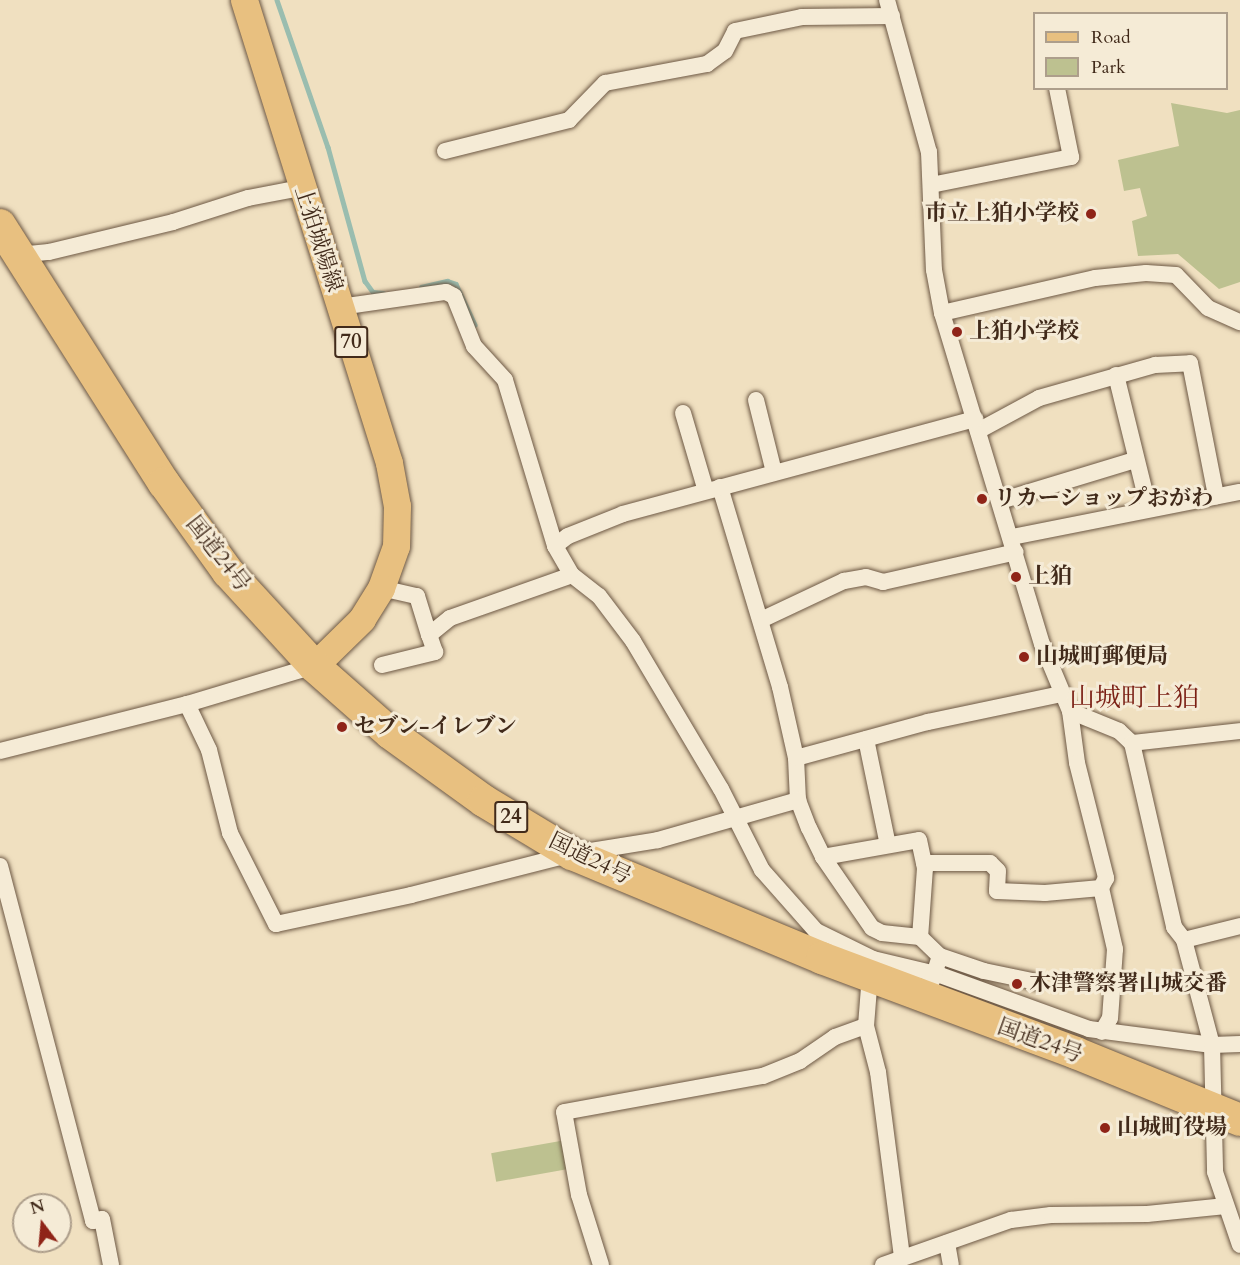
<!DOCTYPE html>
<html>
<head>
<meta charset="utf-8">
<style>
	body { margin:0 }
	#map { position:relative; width:1240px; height:1265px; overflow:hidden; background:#f0e0c0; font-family:Cardo,"Noto Serif JP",serif }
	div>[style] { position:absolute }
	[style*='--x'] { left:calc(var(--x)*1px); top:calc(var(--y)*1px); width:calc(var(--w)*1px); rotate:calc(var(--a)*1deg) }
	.green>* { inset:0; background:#bdc190; transform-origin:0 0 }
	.stream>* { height:4.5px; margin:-2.25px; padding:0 2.25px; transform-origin:2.25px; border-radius:2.25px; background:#9abdaf }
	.roads { filter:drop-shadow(0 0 2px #6d5844) drop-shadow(0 0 2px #6d5844) }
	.street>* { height:16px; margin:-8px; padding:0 8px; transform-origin:8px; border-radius:8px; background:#f5ebd6 }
	.primary>* { height:27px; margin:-13.5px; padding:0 13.5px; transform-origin:13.5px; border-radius:13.5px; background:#e8c080 }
	.highway>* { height:32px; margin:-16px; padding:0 16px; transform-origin:16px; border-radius:16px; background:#e8c080 }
	.dots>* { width:16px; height:16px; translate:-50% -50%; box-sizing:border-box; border:3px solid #f5ebd6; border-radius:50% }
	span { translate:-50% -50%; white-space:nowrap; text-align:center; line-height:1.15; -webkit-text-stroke:6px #f5ebd6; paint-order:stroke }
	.shield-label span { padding:2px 4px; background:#f5ebd6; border:2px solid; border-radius:4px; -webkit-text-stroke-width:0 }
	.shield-label { font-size:21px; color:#412a1a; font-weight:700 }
	.poi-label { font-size:22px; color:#412a1a; font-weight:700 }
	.right { translate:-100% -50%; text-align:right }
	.left { translate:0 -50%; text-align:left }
	.street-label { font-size:22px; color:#412a1a }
	.quarter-label { font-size:26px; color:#7a1f14 }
	.legend { position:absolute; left:1033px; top:12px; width:195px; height:78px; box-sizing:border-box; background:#f5ebd6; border:2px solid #ad9e8b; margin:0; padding:8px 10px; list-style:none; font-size:18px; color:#412a1a }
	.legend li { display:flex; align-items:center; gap:12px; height:30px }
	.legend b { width:30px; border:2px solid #ad9e8b }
	.north { position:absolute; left:12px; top:1193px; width:60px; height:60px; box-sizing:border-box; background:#f5ebd6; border:2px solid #ad9e8b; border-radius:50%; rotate:344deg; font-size:16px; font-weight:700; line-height:24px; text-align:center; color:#412a1a }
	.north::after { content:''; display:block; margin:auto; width:21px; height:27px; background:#8f2418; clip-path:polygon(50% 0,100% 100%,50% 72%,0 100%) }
</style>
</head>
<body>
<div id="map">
	<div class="green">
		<i style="clip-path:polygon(1171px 103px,1227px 113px,1240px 110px,1240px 282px,1219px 289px,1178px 254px,1138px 256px,1132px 221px,1147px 216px,1140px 188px,1124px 191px,1118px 160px,1179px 146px)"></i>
		<i style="left:566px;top:1140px;width:29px;height:76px;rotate:80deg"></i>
	</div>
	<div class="stream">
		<i style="--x:277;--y:0;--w:156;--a:70.9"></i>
		<i style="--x:328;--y:147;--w:139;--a:74.6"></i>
		<i style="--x:365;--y:281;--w:14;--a:54"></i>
		<i style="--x:373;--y:292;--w:10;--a:6"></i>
		<i style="--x:421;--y:287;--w:27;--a:-13"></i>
		<i style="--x:447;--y:281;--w:9;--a:18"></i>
		<i style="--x:456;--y:284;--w:45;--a:65.1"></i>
	</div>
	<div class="roads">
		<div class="street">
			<i style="--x:887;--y:0;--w:158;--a:74.6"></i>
			<i style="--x:929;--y:152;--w:118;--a:87.6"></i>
			<i style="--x:934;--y:270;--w:44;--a:79.5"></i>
			<i style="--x:942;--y:313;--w:346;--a:73.2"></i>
			<i style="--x:1042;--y:644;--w:73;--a:67.3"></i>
			<i style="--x:1070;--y:711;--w:53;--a:22.2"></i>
			<i style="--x:1119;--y:731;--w:18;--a:43"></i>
			<i style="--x:1132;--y:743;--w:189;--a:77.1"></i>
			<i style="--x:1174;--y:927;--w:16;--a:52"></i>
			<i style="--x:1184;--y:940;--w:109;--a:75.1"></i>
			<i style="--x:1212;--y:1045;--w:127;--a:88.6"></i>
			<i style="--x:1215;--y:1172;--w:77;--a:71.1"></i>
			<i style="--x:445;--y:151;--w:128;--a:-14"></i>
			<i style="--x:569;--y:120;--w:52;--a:-45.8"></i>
			<i style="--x:605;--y:83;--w:104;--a:-10.6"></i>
			<i style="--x:707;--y:64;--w:22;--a:-36"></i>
			<i style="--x:725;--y:51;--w:22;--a:-63"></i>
			<i style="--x:735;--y:31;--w:68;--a:-11.8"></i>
			<i style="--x:802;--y:17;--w:90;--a:-0.6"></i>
			<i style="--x:931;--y:185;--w:143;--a:-11.3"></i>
			<i style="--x:1071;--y:157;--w:70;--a:-101.5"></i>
			<i style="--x:19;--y:255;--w:30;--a:-6"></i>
			<i style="--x:49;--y:252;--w:128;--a:-13.6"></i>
			<i style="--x:173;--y:222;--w:79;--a:-17.7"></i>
			<i style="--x:248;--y:198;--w:54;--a:-10.7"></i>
			<i style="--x:340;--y:307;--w:107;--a:-8.1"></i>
			<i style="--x:446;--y:292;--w:9;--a:27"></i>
			<i style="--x:454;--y:296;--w:54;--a:68.2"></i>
			<i style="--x:474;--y:346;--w:46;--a:47.6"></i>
			<i style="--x:505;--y:380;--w:173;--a:73.2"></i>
			<i style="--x:555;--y:546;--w:34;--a:60"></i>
			<i style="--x:572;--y:575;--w:34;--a:38"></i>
			<i style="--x:599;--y:596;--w:56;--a:52.9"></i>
			<i style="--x:633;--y:641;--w:172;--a:59.3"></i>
			<i style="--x:721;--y:789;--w:91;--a:63.2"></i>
			<i style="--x:762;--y:870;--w:81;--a:48.5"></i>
			<i style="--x:816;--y:931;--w:64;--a:26.2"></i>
			<i style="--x:873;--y:959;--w:69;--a:13.4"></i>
			<i style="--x:940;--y:975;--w:158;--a:19.9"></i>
			<i style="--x:1089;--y:1029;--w:124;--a:7.4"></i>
			<i style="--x:1212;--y:1045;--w:28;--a:-2"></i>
			<i style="--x:942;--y:313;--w:157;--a:-12.9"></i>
			<i style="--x:1095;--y:278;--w:51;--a:-5.6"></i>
			<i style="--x:1146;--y:273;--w:30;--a:4"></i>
			<i style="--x:1176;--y:275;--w:46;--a:45.9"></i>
			<i style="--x:1208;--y:308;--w:35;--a:24"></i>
			<i style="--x:1116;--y:375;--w:138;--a:76.2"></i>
			<i style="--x:756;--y:400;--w:74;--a:76"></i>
			<i style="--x:683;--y:413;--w:81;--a:73.6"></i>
			<i style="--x:978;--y:431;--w:69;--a:-28.4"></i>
			<i style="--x:1039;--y:398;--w:121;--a:-15.9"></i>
			<i style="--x:1155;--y:365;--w:35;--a:-3"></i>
			<i style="--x:1190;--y:363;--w:136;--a:78.9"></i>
			<i style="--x:720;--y:487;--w:209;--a:73.3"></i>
			<i style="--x:780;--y:687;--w:73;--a:77.3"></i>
			<i style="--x:796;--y:758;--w:42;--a:87.3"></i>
			<i style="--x:798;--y:800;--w:30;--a:69"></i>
			<i style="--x:809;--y:828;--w:32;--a:64"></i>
			<i style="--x:823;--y:857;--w:86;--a:55.4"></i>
			<i style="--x:872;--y:928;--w:11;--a:27"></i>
			<i style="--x:882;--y:933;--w:38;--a:6"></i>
			<i style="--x:920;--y:937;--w:28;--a:44"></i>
			<i style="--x:940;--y:956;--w:28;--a:108"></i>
			<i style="--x:1000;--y:501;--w:141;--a:-16.9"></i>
			<i style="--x:1012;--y:537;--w:232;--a:-11.2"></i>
			<i style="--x:555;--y:546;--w:16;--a:-38"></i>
			<i style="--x:568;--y:536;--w:59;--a:-21.8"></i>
			<i style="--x:623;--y:514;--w:365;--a:-15.1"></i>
			<i style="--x:381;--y:588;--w:37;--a:13"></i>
			<i style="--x:417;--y:596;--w:41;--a:72.9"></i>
			<i style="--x:429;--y:635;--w:27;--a:-39"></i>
			<i style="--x:450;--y:618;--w:129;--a:-19.4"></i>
			<i style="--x:761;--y:620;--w:92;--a:-25.2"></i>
			<i style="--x:844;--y:581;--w:22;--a:-10"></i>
			<i style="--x:866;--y:577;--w:18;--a:16"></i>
			<i style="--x:883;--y:582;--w:136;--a:-12.7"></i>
			<i style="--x:382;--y:665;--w:55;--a:-13.8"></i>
			<i style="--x:435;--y:652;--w:18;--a:-109"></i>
			<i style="--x:187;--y:704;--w:51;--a:64.4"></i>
			<i style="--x:209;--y:750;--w:86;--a:75.8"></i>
			<i style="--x:230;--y:833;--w:102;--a:63.2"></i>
			<i style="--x:276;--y:924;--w:138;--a:-12.1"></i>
			<i style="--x:411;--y:895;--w:166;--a:-14.3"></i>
			<i style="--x:572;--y:854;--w:87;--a:-9.2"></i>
			<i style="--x:658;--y:840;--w:146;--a:-15.9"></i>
			<i style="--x:1070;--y:711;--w:52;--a:82.3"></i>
			<i style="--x:1077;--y:763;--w:119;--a:75.8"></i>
			<i style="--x:1106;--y:878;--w:11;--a:117"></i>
			<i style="--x:1101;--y:888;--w:63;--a:77.1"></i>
			<i style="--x:1115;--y:949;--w:69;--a:94.1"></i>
			<i style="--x:1110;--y:1018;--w:16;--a:120"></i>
			<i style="--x:866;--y:739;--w:108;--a:78.3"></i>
			<i style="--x:1132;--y:743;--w:109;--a:-6.3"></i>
			<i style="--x:0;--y:751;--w:193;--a:-14.1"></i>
			<i style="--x:187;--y:704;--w:133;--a:-16.7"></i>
			<i style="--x:796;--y:758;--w:137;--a:-15.3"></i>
			<i style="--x:928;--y:722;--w:136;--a:-11.9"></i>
			<i style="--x:823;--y:857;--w:97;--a:-10"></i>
			<i style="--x:919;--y:840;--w:29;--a:78"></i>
			<i style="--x:925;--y:868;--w:69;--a:94.1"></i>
			<i style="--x:924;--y:863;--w:66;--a:0"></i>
			<i style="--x:990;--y:863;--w:11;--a:45"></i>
			<i style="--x:998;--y:871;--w:20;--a:93"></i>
			<i style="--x:997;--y:891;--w:48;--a:2.4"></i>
			<i style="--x:1045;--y:893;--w:56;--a:-5.1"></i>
			<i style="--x:0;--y:866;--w:367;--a:75.3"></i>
			<i style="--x:93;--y:1221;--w:9;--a:-13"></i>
			<i style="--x:102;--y:1219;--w:47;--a:78.9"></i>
			<i style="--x:1184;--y:940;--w:58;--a:-14"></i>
			<i style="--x:940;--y:956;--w:46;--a:18.8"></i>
			<i style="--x:984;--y:971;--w:53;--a:11.9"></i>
			<i style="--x:870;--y:975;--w:51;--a:94.5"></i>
			<i style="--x:866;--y:1026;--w:48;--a:75.4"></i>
			<i style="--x:878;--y:1072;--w:187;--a:82.6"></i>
			<i style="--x:947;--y:1243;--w:22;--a:80"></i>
			<i style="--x:601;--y:1265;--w:73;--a:-107.4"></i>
			<i style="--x:579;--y:1195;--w:84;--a:-100.2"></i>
			<i style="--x:564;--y:1112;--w:202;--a:-10.3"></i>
			<i style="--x:763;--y:1076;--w:40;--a:-22"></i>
			<i style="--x:800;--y:1061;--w:42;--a:-34.4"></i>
			<i style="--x:835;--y:1037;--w:33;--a:-20"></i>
			<i style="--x:883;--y:1265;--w:136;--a:-19.4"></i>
			<i style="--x:1011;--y:1220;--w:40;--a:-7.1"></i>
			<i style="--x:1051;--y:1215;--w:96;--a:-0.6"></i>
			<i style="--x:1147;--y:1214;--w:79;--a:-5.8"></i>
		</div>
		<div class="primary">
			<i style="--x:244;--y:0;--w:485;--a:72.6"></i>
			<i style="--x:389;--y:463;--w:44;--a:79.5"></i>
			<i style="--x:397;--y:506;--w:40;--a:91.4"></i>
			<i style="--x:396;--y:546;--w:45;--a:109.7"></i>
			<i style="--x:381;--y:588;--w:36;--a:122"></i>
			<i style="--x:362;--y:619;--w:67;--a:135.6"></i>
		</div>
		<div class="highway">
			<i style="--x:0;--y:225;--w:306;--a:57.6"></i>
			<i style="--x:164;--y:483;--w:110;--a:54.3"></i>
			<i style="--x:228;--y:572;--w:127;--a:47.5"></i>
			<i style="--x:314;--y:666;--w:101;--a:41.4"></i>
			<i style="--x:390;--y:733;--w:116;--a:35.9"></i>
			<i style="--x:484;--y:801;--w:103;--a:31.1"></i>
			<i style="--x:572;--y:854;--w:271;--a:22.6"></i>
			<i style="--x:822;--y:958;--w:271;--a:20.5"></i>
			<i style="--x:1076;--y:1053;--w:177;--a:22.2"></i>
		</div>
	</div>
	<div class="dots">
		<i style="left:1091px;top:214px;background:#8f2418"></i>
		<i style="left:957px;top:332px;background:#8f2418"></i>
		<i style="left:982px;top:499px;background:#8f2418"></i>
		<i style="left:1016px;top:577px;background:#8f2418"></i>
		<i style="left:1024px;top:657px;background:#8f2418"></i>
		<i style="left:342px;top:727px;background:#8f2418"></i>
		<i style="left:1017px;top:984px;background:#8f2418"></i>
		<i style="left:1105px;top:1128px;background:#8f2418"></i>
	</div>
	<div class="shield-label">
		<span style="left:351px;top:342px">70</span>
		<span style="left:511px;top:817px">24</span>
	</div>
	<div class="poi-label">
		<span class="right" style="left:1079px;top:214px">市立上狛小学校</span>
		<span class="left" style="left:969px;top:332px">上狛小学校</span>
		<span class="left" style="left:994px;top:499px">リカーショップおがわ</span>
		<span class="left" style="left:1028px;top:577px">上狛</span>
		<span class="left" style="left:1036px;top:657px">山城町郵便局</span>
		<span class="left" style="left:354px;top:727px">セブン-イレブン</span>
		<span class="left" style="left:1029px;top:984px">木津警察署山城交番</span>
		<span class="left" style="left:1117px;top:1128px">山城町役場</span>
	</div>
	<div class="street-label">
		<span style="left:318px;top:239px;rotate:72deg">上狛城陽線</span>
		<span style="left:218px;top:554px;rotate:52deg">国道24号</span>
		<span style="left:590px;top:859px;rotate:26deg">国道24号</span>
		<span style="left:1040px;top:1041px;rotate:20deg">国道24号</span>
	</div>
	<div class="quarter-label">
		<span style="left:1134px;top:698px">山城町上狛</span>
	</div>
	<ul class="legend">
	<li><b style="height:8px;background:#e8c080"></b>Road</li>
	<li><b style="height:16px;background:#bdc190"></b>Park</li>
	</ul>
	<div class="north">N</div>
</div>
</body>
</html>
